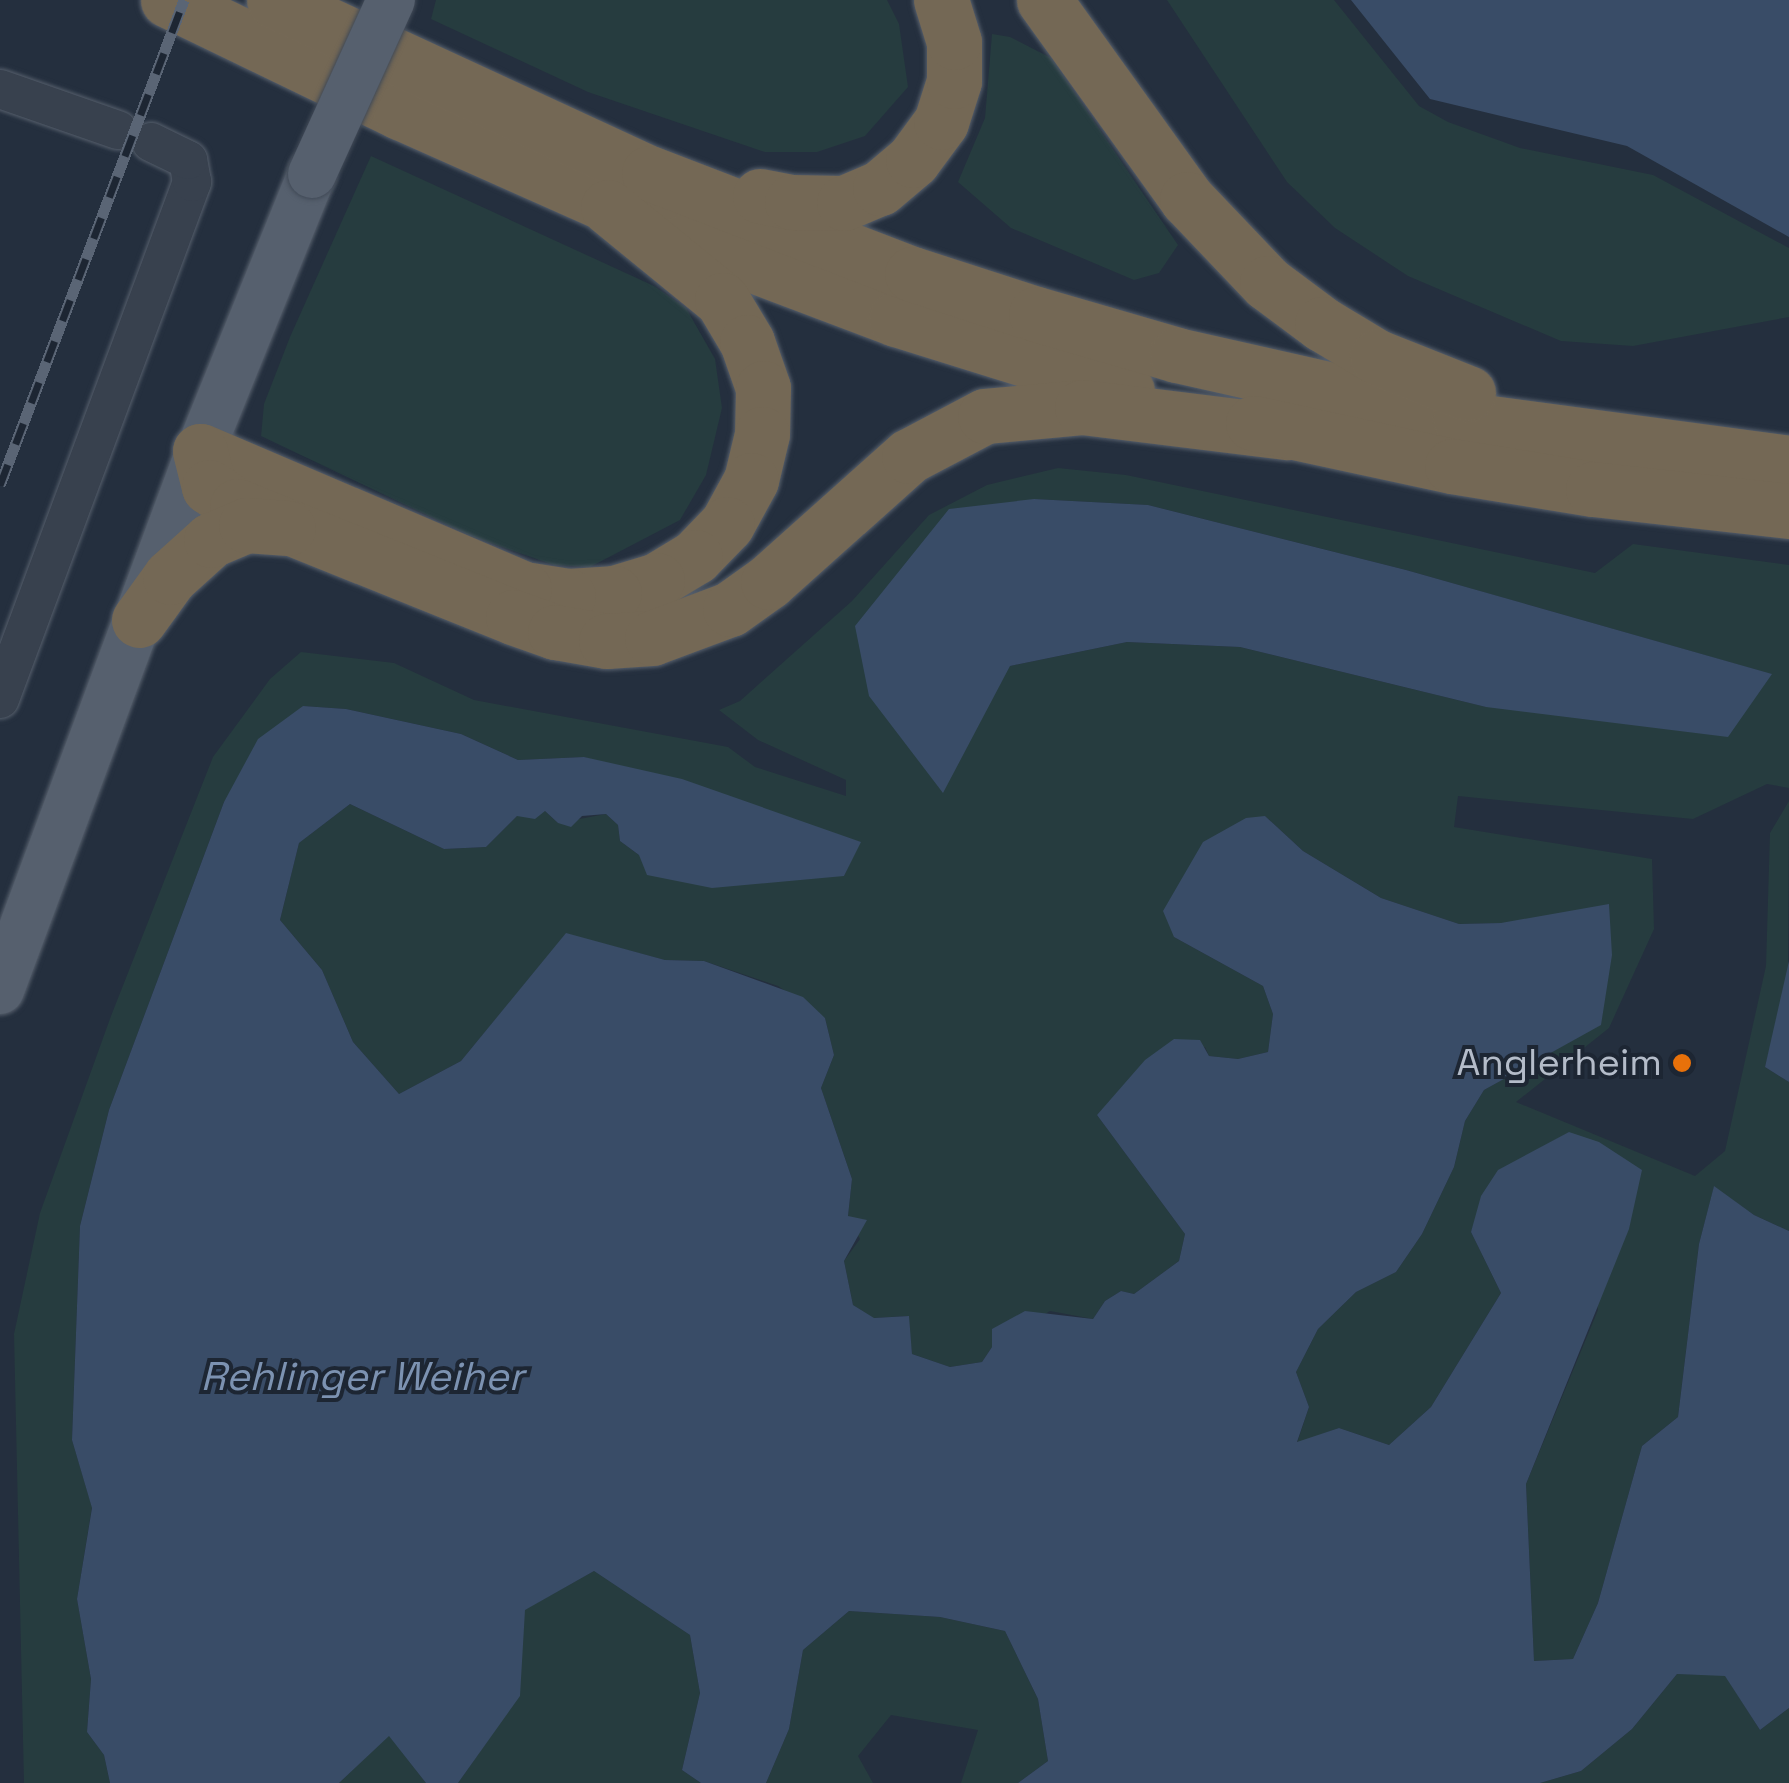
<!DOCTYPE html>
<html>
<head>
<meta charset="utf-8">
<style>
	body { margin:0 }
	#map { position:relative; width:1789px; height:1783px; overflow:hidden; background:#242f3e; font-family:"Space Grotesk",sans-serif }
	div>[style] { position:absolute }
	[style*='--x'] { left:calc(var(--x)*1px); top:calc(var(--y)*1px); width:calc(var(--w)*1px); rotate:calc(var(--a)*1deg) }
	.green>* { inset:0; background:#263c3f }
	.water>* { inset:0; background:#394c67 }
	.roads { filter:drop-shadow(0 0 2px #565f6c) drop-shadow(0 0 2px #565f6c) }
	.minor>* { height:38px; margin:-19px; padding:0 19px; transform-origin:19px; border-radius:19px; background:#38414e }
	.major>* { height:48px; margin:-24px; padding:0 24px; transform-origin:24px; border-radius:24px; background:#56606e }
	.highway>* { height:55px; margin:-27.5px; padding:0 27.5px; transform-origin:27.5px; border-radius:27.5px; background:#746855 }
	.rail>* { height:11px; margin-top:-5.5px; transform-origin:0; background:repeating-linear-gradient(90deg,#1d2633 0 22px,#5a6575 0 44px); box-sizing:border-box; border-block:2px solid #5a6575 }
	.bridges { filter:drop-shadow(0 0 2px #414a57) drop-shadow(0 0 2px #414a57) }
	.major-bridge>* { height:48px; margin:-24px; padding:0 24px; transform-origin:24px; border-radius:24px; background:#56606e }
	.dots>* { width:28px; height:28px; translate:-50% -50%; box-sizing:border-box; border:5px solid #1d2633; border-radius:50% }
	span { translate:-50% -50%; white-space:nowrap; text-align:center; line-height:1.15; -webkit-text-stroke:8px #1d2633; paint-order:stroke }
	.poi-label { font-size:38px; color:#b4bcc9 }
	.right { translate:-100% -50%; text-align:right }
	.water-label { font-size:40px; color:#7c92b1; font-style:italic }
</style>
</head>
<body>
<div id="map">
	<div class="green">
		<i style="clip-path:polygon(436px 0,887px 0,899px 24px,908px 87px,865px 136px,817px 152px,765px 152px,588px 92px,431px 19px)"></i>
		<i style="clip-path:polygon(1167px 0,1334px 0,1419px 106px,1448px 122px,1520px 148px,1653px 175px,1789px 248px,1789px 317px,1633px 346px,1561px 341px,1408px 276px,1335px 228px,1287px 182px)"></i>
		<i style="clip-path:polygon(992px 34px,1010px 37px,1051px 58px,1178px 245px,1159px 273px,1134px 280px,1011px 228px,958px 182px,985px 118px)"></i>
		<i style="clip-path:polygon(371px 156px,654px 286px,686px 308px,715px 359px,722px 408px,706px 475px,680px 520px,590px 567px,554px 565px,471px 536px,261px 436px,264px 404px,290px 337px)"></i>
		<i style="clip-path:polygon(evenodd,1058px 468px,1126px 475px,1595px 573px,1633px 544px,1789px 565px,1789px 788px,1767px 784px,1693px 819px,1458px 796px,1454px 827px,1652px 859px,1654px 929px,1609px 1028px,1516px 1102px,1695px 1176px,1725px 1151px,1766px 966px,1770px 833px,1789px 801px,1788px 975px,1765px 1067px,1789px 1082px,1789px 1231px,1754px 1215px,1714px 1187px,1699px 1244px,1678px 1417px,1642px 1446px,1598px 1603px,1573px 1659px,1534px 1661px,1526px 1484px,1598px 1310px,1570px 1132px,1498px 1171px,1471px 1232px,1501px 1293px,1431px 1407px,1389px 1445px,1339px 1428px,1297px 1443px,1309px 1407px,1296px 1372px,1318px 1329px,1356px 1292px,1396px 1272px,1422px 1234px,1454px 1167px,1465px 1121px,1484px 1090px,1601px 1024px,1501px 923px,1459px 924px,1381px 898px,1303px 851px,1265px 816px,1174px 937px,1263px 986px,1273px 1014px,1268px 1052px,1238px 1059px,1209px 1056px,1205px 1047px,1097px 1115px,1185px 1234px,1179px 1261px,1134px 1294px,1121px 1291px,1105px 1301px,1093px 1319px,1050px 1311px,992px 1347px,982px 1362px,950px 1367px,912px 1354px,908px 1316px,873px 1318px,853px 1305px,844px 1261px,860px 1239px,848px 1216px,852px 1179px,821px 1088px,834px 1055px,825px 1018px,778px 986px,704px 961px,665px 960px,566px 934px,461px 1061px,399px 1094px,353px 1042px,322px 970px,280px 920px,299px 843px,350px 804px,444px 849px,486px 847px,517px 816px,545px 811px,558px 823px,606px 814px,618px 825px,620px 841px,639px 855px,844px 876px,860px 842px,584px 757px,518px 760px,461px 734px,346px 709px,303px 706px,224px 802px,109px 1110px,80px 1226px,72px 1440px,92px 1507px,77px 1599px,91px 1679px,87px 1732px,104px 1755px,110px 1783px,24px 1783px,14px 1334px,40px 1213px,111px 1016px,213px 757px,270px 679px,301px 652px,394px 663px,474px 700px,728px 747px,755px 767px,846px 796px,846px 780px,758px 740px,719px 710px,740px 701px,852px 601px,929px 515px,987px 485px,1058px 468px,1034px 499px,1148px 505px,1406px 570px,1771px 674px,1486px 707px,1240px 647px,1127px 642px,1010px 666px,1034px 499px)"></i>
		<i style="clip-path:polygon(594px 1571px,690px 1635px,700px 1693px,682px 1770px,701px 1783px,458px 1783px,519px 1696px,524px 1610px)"></i>
		<i style="clip-path:polygon(849px 1611px,940px 1617px,1005px 1631px,1038px 1699px,1048px 1761px,1018px 1783px,961px 1783px,978px 1730px,891px 1715px,858px 1756px,873px 1783px,766px 1783px,789px 1729px,803px 1650px)"></i>
		<i style="clip-path:polygon(1677px 1674px,1725px 1675px,1760px 1730px,1789px 1708px,1789px 1783px,1540px 1783px,1581px 1771px,1632px 1729px)"></i>
		<i style="clip-path:polygon(389px 1735px,426px 1783px,339px 1783px)"></i>
	</div>
	<div class="water">
		<i style="clip-path:polygon(1351px 0,1789px 0,1789px 237px,1627px 146px,1430px 99px)"></i>
		<i style="clip-path:polygon(1034px 499px,1148px 505px,1406px 570px,1772px 674px,1728px 737px,1486px 707px,1240px 647px,1127px 642px,1010px 666px,943px 793px,869px 696px,855px 626px,949px 509px)"></i>
		<i style="clip-path:polygon(303px 706px,346px 709px,461px 734px,518px 760px,584px 757px,682px 779px,861px 842px,844px 876px,712px 888px,647px 875px,639px 855px,620px 841px,618px 825px,606px 814px,582px 816px,571px 827px,558px 823px,545px 811px,535px 819px,517px 816px,486px 847px,444px 849px,350px 804px,299px 843px,280px 920px,322px 970px,353px 1042px,399px 1094px,461px 1061px,566px 933px,665px 960px,704px 961px,803px 997px,825px 1018px,834px 1055px,821px 1088px,852px 1179px,848px 1216px,867px 1220px,844px 1261px,853px 1305px,874px 1318px,909px 1316px,912px 1354px,950px 1367px,982px 1362px,992px 1347px,992px 1329px,1025px 1311px,1093px 1319px,1105px 1301px,1121px 1291px,1134px 1294px,1179px 1261px,1185px 1234px,1097px 1115px,1145px 1060px,1174px 1039px,1200px 1040px,1209px 1056px,1238px 1059px,1268px 1052px,1273px 1014px,1263px 986px,1174px 937px,1163px 911px,1203px 842px,1246px 818px,1265px 816px,1303px 851px,1381px 898px,1459px 924px,1501px 923px,1609px 904px,1612px 955px,1601px 1025px,1484px 1090px,1465px 1121px,1454px 1167px,1422px 1234px,1396px 1272px,1356px 1292px,1318px 1329px,1296px 1372px,1309px 1407px,1297px 1442px,1339px 1428px,1389px 1445px,1431px 1407px,1501px 1293px,1471px 1232px,1481px 1196px,1498px 1170px,1569px 1132px,1599px 1142px,1642px 1170px,1629px 1229px,1526px 1484px,1534px 1661px,1573px 1659px,1598px 1603px,1642px 1446px,1678px 1417px,1699px 1244px,1714px 1186px,1754px 1215px,1789px 1231px,1789px 1708px,1760px 1730px,1725px 1676px,1677px 1674px,1632px 1729px,1581px 1771px,1540px 1783px,1018px 1783px,1048px 1761px,1038px 1699px,1005px 1631px,940px 1617px,849px 1611px,803px 1650px,789px 1729px,766px 1783px,701px 1783px,682px 1770px,700px 1693px,690px 1635px,594px 1571px,525px 1610px,520px 1696px,458px 1783px,426px 1783px,389px 1736px,339px 1783px,110px 1783px,104px 1755px,87px 1732px,91px 1679px,77px 1599px,92px 1508px,72px 1440px,80px 1226px,109px 1110px,224px 802px,258px 739px)"></i>
		<i style="clip-path:polygon(1789px 961px,1789px 1082px,1765px 1067px)"></i>
	</div>
	<div class="roads">
		<div class="minor">
			<i style="--x:0;--y:89;--w:125;--a:19.2"></i>
			<i style="--x:0;--y:699;--w:552;--a:-69.63"></i>
			<i style="--x:192;--y:182;--w:22;--a:-100"></i>
			<i style="--x:188;--y:160;--w:41;--a:-154.1"></i>
		</div>
		<div class="major">
			<i style="--x:0;--y:990;--w:575;--a:-69.64"></i>
			<i style="--x:200;--y:451;--w:299;--a:-68"></i>
		</div>
		<div class="highway">
			<i style="--x:168;--y:0;--w:258;--a:25.8"></i>
			<i style="--x:400;--y:112;--w:314;--a:24"></i>
			<i style="--x:687;--y:240;--w:223;--a:20.7"></i>
			<i style="--x:896;--y:319;--w:242;--a:17.3"></i>
			<i style="--x:274;--y:0;--w:413;--a:24.8"></i>
			<i style="--x:649;--y:173;--w:282;--a:21"></i>
			<i style="--x:912;--y:274;--w:130;--a:17.9"></i>
			<i style="--x:1036;--y:314;--w:147;--a:16.2"></i>
			<i style="--x:1177;--y:355;--w:290;--a:12.7"></i>
			<i style="--x:1460;--y:419;--w:332;--a:7.6"></i>
			<i style="--x:1044;--y:0;--w:245;--a:54.3"></i>
			<i style="--x:1187;--y:199;--w:116;--a:46.4"></i>
			<i style="--x:1267;--y:283;--w:69;--a:36.7"></i>
			<i style="--x:1322;--y:324;--w:64;--a:31"></i>
			<i style="--x:1377;--y:357;--w:98;--a:21.6"></i>
			<i style="--x:760;--y:196;--w:33;--a:11"></i>
			<i style="--x:792;--y:202;--w:52;--a:1.1"></i>
			<i style="--x:844;--y:203;--w:39;--a:-23"></i>
			<i style="--x:880;--y:188;--w:43;--a:-40.3"></i>
			<i style="--x:913;--y:160;--w:47;--a:-53.6"></i>
			<i style="--x:941;--y:122;--w:43;--a:-72.4"></i>
			<i style="--x:954;--y:81;--w:39;--a:-90"></i>
			<i style="--x:954;--y:42;--w:44;--a:-107.2"></i>
			<i style="--x:608;--y:207;--w:147;--a:39.2"></i>
			<i style="--x:722;--y:300;--w:49;--a:59.2"></i>
			<i style="--x:747;--y:342;--w:49;--a:70.8"></i>
			<i style="--x:763;--y:388;--w:46;--a:91.2"></i>
			<i style="--x:762;--y:434;--w:47;--a:103.4"></i>
			<i style="--x:751;--y:480;--w:50;--a:118.6"></i>
			<i style="--x:727;--y:524;--w:46;--a:134.1"></i>
			<i style="--x:695;--y:557;--w:44;--a:148.8"></i>
			<i style="--x:657;--y:580;--w:45;--a:163.2"></i>
			<i style="--x:614;--y:593;--w:46;--a:176.3"></i>
			<i style="--x:568;--y:596;--w:45;--a:-171"></i>
			<i style="--x:524;--y:589;--w:352;--a:-156.9"></i>
			<i style="--x:200;--y:451;--w:37;--a:76"></i>
			<i style="--x:209;--y:487;--w:34;--a:34"></i>
			<i style="--x:237;--y:506;--w:297;--a:21.9"></i>
			<i style="--x:513;--y:617;--w:45;--a:19.7"></i>
			<i style="--x:555;--y:632;--w:52;--a:10"></i>
			<i style="--x:606;--y:641;--w:46;--a:-3.7"></i>
			<i style="--x:652;--y:638;--w:83;--a:-20.4"></i>
			<i style="--x:730;--y:609;--w:47;--a:-35.4"></i>
			<i style="--x:768;--y:582;--w:189;--a:-41.8"></i>
			<i style="--x:909;--y:456;--w:86;--a:-27.8"></i>
			<i style="--x:985;--y:416;--w:97;--a:-5.3"></i>
			<i style="--x:1082;--y:407;--w:207;--a:7"></i>
			<i style="--x:1253;--y:423;--w:204;--a:12.2"></i>
			<i style="--x:1452;--y:466;--w:143;--a:9.3"></i>
			<i style="--x:1593;--y:489;--w:197;--a:6.4"></i>
			<i style="--x:139;--y:620;--w:53;--a:-54.2"></i>
			<i style="--x:170;--y:577;--w:55;--a:-42.1"></i>
			<i style="--x:211;--y:540;--w:38;--a:-23"></i>
			<i style="--x:246;--y:525;--w:42;--a:4.1"></i>
		</div>
	</div>
	<div class="rail">
		<i style="--x:0;--y:485;--w:519;--a:-69.22"></i>
	</div>
	<div class="bridges">
		<div class="major-bridge">
			<i style="--x:312;--y:174;--w:191;--a:-65.6"></i>
		</div>
	</div>
	<div class="dots">
		<i style="left:1682px;top:1063px;background:#e8710a"></i>
	</div>
	<div class="poi-label">
		<span class="right" style="left:1662px;top:1063px">Anglerheim</span>
	</div>
	<div class="water-label">
		<span style="left:362px;top:1377px">Rehlinger Weiher</span>
	</div>
</div>
</body>
</html>
